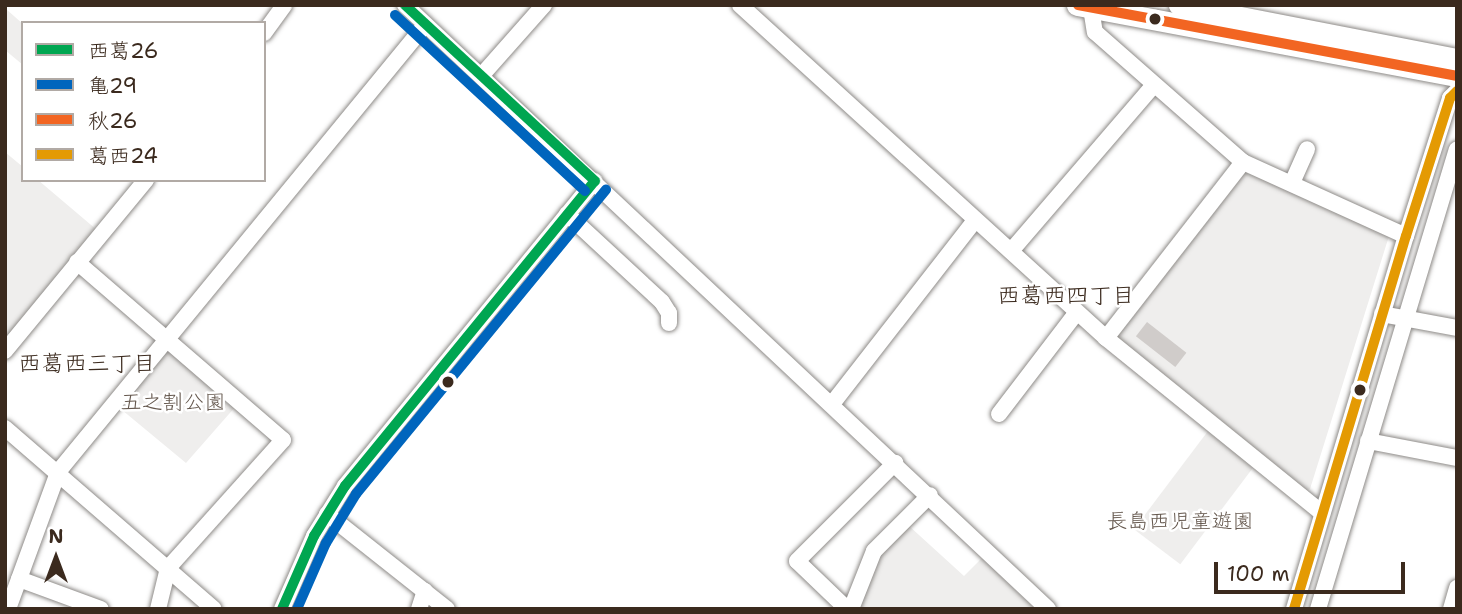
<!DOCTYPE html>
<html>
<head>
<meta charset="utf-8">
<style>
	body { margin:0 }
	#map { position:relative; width:1462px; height:614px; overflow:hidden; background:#fff; font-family:"Shantell Sans","Klee One",sans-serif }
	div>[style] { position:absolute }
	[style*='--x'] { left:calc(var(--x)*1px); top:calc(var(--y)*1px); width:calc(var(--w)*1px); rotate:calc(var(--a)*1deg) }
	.built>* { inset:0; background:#efeeed; transform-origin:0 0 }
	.water>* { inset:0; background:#d0ccca; transform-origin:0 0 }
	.roads { filter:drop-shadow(0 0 2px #8e8b88) drop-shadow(0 0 2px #8e8b88) }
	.minor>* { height:16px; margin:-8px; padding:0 8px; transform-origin:8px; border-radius:8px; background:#fff }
	.major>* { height:21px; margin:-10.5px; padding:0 10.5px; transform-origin:10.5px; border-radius:10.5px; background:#fff }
	.bus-1>* { height:10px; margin:-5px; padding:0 5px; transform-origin:5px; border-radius:5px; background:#00a651 }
	.bus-2>* { height:10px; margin:-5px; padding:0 5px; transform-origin:5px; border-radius:5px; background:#0065bd }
	.bus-3>* { height:10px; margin:-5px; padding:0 5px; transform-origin:5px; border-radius:5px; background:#f26522 }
	.bus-4>* { height:10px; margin:-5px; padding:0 5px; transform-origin:5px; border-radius:5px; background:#e49a03 }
	.dots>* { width:19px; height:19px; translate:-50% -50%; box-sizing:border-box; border:4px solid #fff; border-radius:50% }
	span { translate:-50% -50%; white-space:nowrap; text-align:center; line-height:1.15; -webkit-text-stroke:5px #fff; paint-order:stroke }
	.park-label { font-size:21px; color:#65584e }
	.neighbourhood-label { font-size:23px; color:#3b2a1e }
	.frame { position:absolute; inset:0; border:7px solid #3b2a1e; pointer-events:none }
	.legend { position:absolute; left:21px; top:21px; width:245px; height:161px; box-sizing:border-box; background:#fff; border:2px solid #b1aaa5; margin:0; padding:9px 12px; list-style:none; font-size:21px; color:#3b2a1e }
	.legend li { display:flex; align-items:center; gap:14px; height:35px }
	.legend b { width:35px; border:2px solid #b1aaa5 }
	.north { position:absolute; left:21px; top:523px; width:70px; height:70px; -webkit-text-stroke:5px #fff; paint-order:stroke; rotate:0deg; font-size:19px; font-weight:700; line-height:28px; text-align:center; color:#3b2a1e }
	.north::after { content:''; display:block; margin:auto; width:24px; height:32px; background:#3b2a1e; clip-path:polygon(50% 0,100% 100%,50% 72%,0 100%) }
	.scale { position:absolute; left:1214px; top:562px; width:191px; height:32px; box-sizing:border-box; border:4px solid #3b2a1e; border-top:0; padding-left:9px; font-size:21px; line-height:24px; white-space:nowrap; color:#3b2a1e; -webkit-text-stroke:5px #fff; paint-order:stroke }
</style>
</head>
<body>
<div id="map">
	<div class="built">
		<i style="clip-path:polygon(6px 9px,23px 24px,23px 65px,5px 50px)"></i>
		<i style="clip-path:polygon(5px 152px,23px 167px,23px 180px,38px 180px,97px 230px,5px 341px)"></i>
		<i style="clip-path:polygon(1244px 171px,1389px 236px,1310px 489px,1304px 491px,1118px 340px,1118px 334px)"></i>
		<i style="clip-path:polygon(165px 350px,172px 350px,236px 406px,186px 463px,122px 410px,122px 403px)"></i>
		<i style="left:1208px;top:431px;width:58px;height:123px;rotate:37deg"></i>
		<i style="clip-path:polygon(908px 525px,964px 576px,982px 558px,1035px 609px,863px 609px,859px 605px,879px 555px)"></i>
	</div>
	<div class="water">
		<i style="left:1147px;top:322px;width:50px;height:18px;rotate:38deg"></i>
	</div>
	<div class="roads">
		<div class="minor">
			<i style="--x:405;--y:5;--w:882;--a:43.21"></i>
			<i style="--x:740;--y:5;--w:495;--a:42.3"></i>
			<i style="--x:1106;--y:338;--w:278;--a:39"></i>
			<i style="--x:1091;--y:8;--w:24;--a:81"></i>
			<i style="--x:1095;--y:32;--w:197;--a:41.3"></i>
			<i style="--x:1243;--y:162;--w:179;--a:24.4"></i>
			<i style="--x:264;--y:33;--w:34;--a:-54"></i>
			<i style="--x:482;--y:75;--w:94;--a:-48.5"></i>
			<i style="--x:1292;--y:183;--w:37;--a:-66"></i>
			<i style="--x:567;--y:214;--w:129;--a:42.8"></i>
			<i style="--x:662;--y:302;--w:13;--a:58"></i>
			<i style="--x:669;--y:313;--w:10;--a:90"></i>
			<i style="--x:1011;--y:251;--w:219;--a:-49.3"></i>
			<i style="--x:77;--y:262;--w:272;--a:40.8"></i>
			<i style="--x:283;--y:440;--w:172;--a:131.9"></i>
			<i style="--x:168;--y:568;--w:42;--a:103.7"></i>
			<i style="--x:1382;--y:314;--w:76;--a:10.6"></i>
			<i style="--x:1106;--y:338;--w:223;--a:-52.1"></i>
			<i style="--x:5;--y:351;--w:222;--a:-50.5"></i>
			<i style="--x:832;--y:404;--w:233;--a:-52.1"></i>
			<i style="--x:999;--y:414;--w:128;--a:-52.6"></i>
			<i style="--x:5;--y:428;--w:276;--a:40.9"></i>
			<i style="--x:1368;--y:441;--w:91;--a:10.8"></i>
			<i style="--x:327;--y:514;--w:153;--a:38.4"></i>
			<i style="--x:19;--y:579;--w:87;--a:20.1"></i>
			<i style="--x:8;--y:609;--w:146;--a:-69.9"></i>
			<i style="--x:58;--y:472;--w:578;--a:-50.61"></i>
			<i style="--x:282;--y:609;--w:80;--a:-66.3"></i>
			<i style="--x:314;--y:536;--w:59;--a:-58.2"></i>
			<i style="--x:345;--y:486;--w:394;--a:-50.7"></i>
			<i style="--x:419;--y:609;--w:19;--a:-72"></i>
			<i style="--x:847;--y:609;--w:69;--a:-136.2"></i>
			<i style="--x:797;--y:561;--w:139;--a:-45"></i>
			<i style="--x:851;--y:609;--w:62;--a:-68.4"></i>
			<i style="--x:874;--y:551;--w:79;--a:-45"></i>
			<i style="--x:1294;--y:609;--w:389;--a:-73.3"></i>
			<i style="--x:1406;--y:236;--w:145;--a:-72.3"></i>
			<i style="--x:1450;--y:98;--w:10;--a:-45"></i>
			<i style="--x:1318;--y:609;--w:480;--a:-73.2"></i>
			<i style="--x:1451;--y:609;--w:22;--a:-74"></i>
		</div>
		<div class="major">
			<i style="--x:1077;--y:5;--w:387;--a:10.6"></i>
			<i style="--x:1179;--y:5;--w:283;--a:11"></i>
		</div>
	</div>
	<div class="bus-1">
		<i style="--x:405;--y:5;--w:259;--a:42.8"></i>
		<i style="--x:282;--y:609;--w:80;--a:-66.3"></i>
		<i style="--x:314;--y:536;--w:59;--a:-58.2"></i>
		<i style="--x:345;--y:486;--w:394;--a:-50.7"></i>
	</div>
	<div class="bus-2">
		<i style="--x:395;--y:15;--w:259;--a:42.8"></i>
		<i style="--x:297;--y:609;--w:72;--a:-66.3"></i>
		<i style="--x:326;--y:543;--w:57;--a:-58.5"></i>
		<i style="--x:356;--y:494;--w:394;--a:-50.6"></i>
	</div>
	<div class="bus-3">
		<i style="--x:1078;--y:5;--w:386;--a:10.6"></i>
	</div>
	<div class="bus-4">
		<i style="--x:1294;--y:609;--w:389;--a:-73.3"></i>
		<i style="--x:1406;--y:236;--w:145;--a:-72.3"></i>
		<i style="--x:1450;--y:98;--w:10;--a:-45"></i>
	</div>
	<div class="dots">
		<i style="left:1155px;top:19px;background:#3b2a1e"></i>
		<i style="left:448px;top:382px;background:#3b2a1e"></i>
		<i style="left:1360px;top:390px;background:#3b2a1e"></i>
	</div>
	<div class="park-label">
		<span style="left:173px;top:402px">五之割公園</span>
		<span style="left:1180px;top:521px">長島西児童遊園</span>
	</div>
	<div class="neighbourhood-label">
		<span style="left:1066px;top:295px">西葛西四丁目</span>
		<span style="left:87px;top:363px">西葛西三丁目</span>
	</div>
	<div class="frame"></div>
	<ul class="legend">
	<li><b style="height:9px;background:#00a651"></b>西葛26</li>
	<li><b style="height:9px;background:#0065bd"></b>亀29</li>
	<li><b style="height:9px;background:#f26522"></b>秋26</li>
	<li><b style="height:9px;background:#e49a03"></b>葛西24</li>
	</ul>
	<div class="north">N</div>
	<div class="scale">100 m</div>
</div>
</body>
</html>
